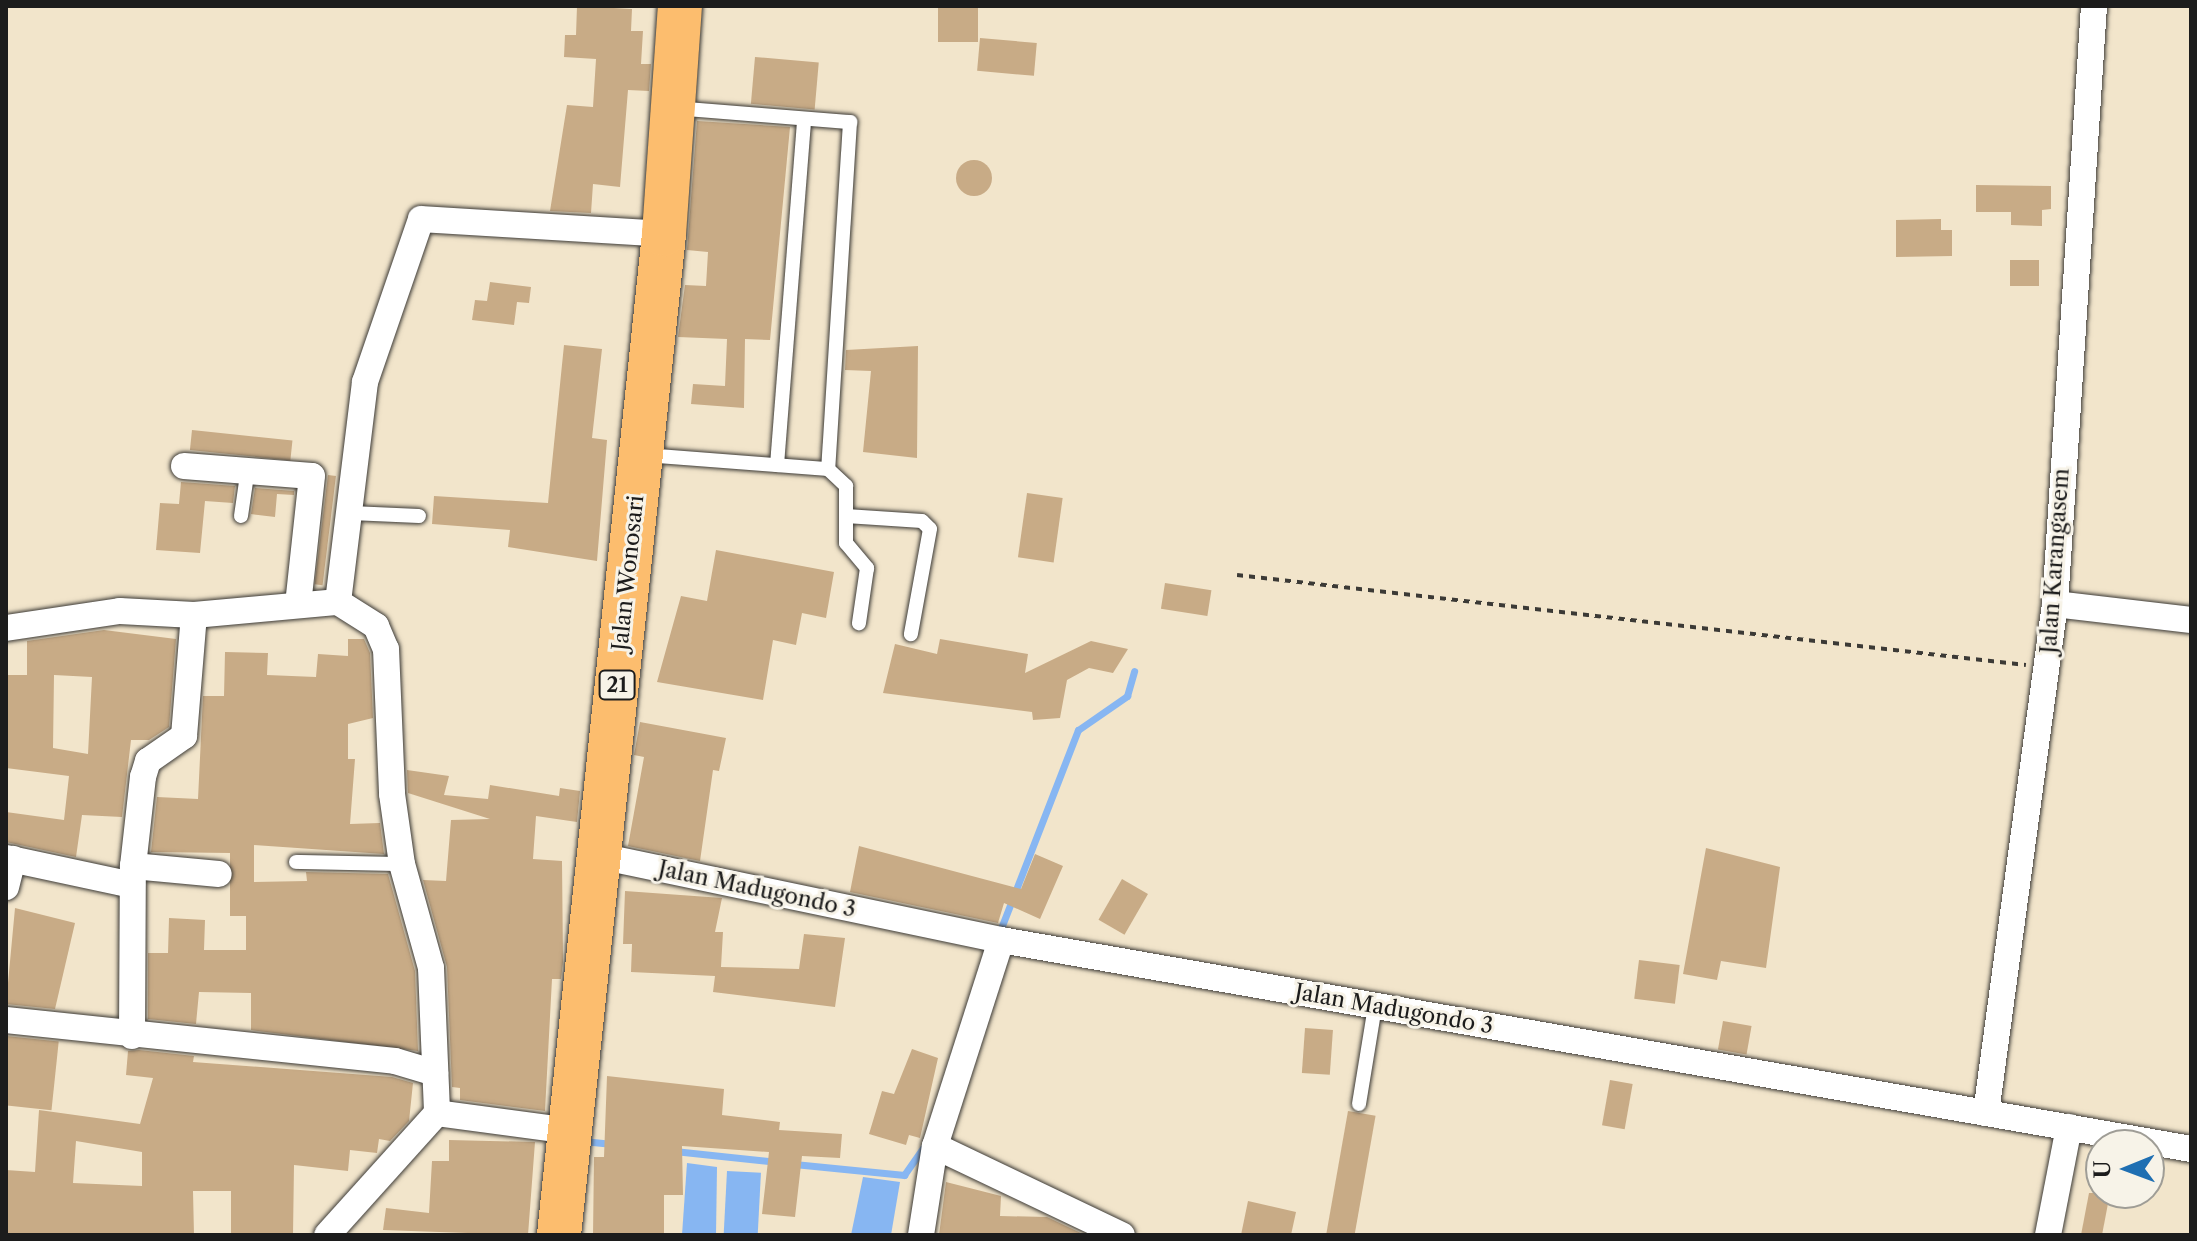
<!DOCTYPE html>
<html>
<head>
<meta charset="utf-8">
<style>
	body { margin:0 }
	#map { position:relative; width:2197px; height:1241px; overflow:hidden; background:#f2e5cb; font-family:"Libre Caslon Text",serif }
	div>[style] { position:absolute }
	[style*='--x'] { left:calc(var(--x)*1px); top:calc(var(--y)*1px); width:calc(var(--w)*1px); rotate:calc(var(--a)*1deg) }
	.water>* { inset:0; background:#87b6f2; transform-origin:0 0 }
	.stream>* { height:7px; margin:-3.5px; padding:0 3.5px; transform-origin:3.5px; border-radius:3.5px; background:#87b6f2 }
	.building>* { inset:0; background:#c8ab86; transform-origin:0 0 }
	.round { border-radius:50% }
	.path>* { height:4px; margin-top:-2px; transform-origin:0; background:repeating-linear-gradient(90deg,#3c3a36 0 6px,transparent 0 12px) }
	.roads { filter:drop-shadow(0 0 2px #3c3a36) drop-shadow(0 0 2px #3c3a36) }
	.lane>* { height:14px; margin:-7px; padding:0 7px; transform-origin:7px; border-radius:7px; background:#fff }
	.street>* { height:26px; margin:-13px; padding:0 13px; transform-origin:13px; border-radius:13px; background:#fff }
	.highway>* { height:44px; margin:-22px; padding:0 22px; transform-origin:22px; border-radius:22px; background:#fcbd6e }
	span { translate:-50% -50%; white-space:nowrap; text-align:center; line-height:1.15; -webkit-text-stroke:6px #f7f3e8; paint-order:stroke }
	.shield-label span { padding:2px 6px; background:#f7f3e8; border:2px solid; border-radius:6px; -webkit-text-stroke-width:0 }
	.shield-label { font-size:20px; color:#1c1c1c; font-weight:700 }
	.street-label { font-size:22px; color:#1c1c1c }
	.frame { position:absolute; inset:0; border:8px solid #1c1c1c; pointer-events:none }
	.north { position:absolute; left:2085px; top:1129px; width:80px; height:80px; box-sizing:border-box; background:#f7f3e8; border:2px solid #9f9d96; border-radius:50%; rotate:269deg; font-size:22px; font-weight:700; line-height:32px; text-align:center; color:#1c1c1c }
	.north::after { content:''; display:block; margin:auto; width:28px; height:36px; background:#1f6fb2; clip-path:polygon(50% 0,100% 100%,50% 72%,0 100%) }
</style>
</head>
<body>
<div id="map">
	<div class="water">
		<i style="clip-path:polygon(687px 1163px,717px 1167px,716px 1235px,682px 1235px)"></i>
		<i style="left:727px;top:1171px;width:34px;height:64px;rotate:3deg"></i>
		<i style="clip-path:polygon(863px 1177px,900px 1182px,891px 1235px,851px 1235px)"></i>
	</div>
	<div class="stream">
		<i style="--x:998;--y:936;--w:221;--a:-68.8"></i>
		<i style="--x:1078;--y:730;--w:60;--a:-34.8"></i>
		<i style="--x:1127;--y:696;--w:26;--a:-74"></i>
		<i style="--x:583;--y:1141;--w:27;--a:6"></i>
		<i style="--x:674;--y:1151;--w:104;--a:6.1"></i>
		<i style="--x:794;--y:1164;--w:111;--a:5.7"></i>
		<i style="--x:904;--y:1175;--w:37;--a:-55"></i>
	</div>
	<div class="building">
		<i style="clip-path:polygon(577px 6px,632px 9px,631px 31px,643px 31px,641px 64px,651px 64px,649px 91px,628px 90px,620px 187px,593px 184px,591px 213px,550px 211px,567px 105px,593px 107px,596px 59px,564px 57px,565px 35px,576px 35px)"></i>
		<i style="left:938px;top:6px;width:40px;height:36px"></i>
		<i style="left:980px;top:38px;width:57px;height:33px;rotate:5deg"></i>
		<i style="left:755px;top:57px;width:64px;height:47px;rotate:5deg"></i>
		<i style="clip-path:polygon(697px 121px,790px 127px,770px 340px,745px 339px,744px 408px,691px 404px,693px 384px,725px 386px,727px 339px,678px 337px,685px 285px,706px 286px,708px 252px,687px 250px)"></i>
		<i class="round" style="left:956px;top:160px;width:36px;height:36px"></i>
		<i style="clip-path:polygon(1976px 185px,2051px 186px,2051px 209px,2042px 210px,2042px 226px,2011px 225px,2011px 212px,1976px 212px)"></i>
		<i style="clip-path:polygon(1941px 219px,1941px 230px,1952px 230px,1952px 256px,1896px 257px,1896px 220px)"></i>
		<i style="left:2010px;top:260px;width:29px;height:26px"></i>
		<i style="clip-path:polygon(490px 282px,531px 287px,529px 303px,517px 302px,514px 325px,472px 320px,475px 300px,487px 301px)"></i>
		<i style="clip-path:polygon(564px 345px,602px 349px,592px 438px,607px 440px,597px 561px,508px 547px,510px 530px,432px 524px,434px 496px,548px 503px)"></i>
		<i style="clip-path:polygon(918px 346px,917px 458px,863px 452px,871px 371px,845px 370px,846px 350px)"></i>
		<i style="left:192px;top:430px;width:101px;height:20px;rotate:6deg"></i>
		<i style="left:328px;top:475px;width:8px;height:110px;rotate:7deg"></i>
		<i style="clip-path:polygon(181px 482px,235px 486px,233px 503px,205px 501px,200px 553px,156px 550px,160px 503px,179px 504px)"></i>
		<i style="clip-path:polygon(255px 488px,294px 491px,294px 495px,277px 494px,275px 517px,251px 514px)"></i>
		<i style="left:1027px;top:493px;width:36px;height:65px;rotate:8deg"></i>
		<i style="clip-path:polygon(716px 550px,834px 572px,826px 618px,802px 613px,796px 645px,773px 640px,763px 700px,657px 682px,681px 596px,707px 601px)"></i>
		<i style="left:1165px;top:583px;width:47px;height:26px;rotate:9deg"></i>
		<i style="clip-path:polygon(evenodd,104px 630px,176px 639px,169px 727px,149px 740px,131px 740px,122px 817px,82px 815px,76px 857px,6px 842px,6px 812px,64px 820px,69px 776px,6px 768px,6px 675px,27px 675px,27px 641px,104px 630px,54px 675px,92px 677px,88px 754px,53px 748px,54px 675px)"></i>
		<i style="clip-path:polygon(348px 639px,364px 639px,370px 653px,373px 718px,348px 724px,348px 759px,355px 759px,350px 824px,380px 823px,384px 854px,254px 845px,254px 882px,307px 881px,306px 872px,388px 874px,415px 971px,418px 1051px,251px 1030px,251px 993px,199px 992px,196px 1024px,148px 1019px,148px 953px,168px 953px,169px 918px,205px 920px,204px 950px,246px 950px,246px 916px,230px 916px,230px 853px,151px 852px,157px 797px,198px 799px,203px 696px,224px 696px,225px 652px,268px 653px,267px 675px,316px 677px,318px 654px,348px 656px)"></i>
		<i style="clip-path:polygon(940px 639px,1028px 654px,1025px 673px,1091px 641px,1128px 649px,1113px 673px,1089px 668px,1067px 680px,1060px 718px,1033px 720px,1032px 712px,883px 693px,895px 644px,937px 654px)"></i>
		<i style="clip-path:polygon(640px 722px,726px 738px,719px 771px,713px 770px,700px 861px,628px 846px,644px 757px,634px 755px)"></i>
		<i style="clip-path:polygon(407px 770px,449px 776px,444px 795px,488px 799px,490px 785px,559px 796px,560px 788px,580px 791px,577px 822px,536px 816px,533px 859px,562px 861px,563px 962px,561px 979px,552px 979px,545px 1111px,460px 1100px,460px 1088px,452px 1087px,447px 967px,423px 880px,446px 881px,451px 820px,490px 819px,408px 793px)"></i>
		<i style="clip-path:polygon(859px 846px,1021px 889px,1035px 854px,1063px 866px,1040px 919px,1004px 903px,998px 923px,850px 892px)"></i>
		<i style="clip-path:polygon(1706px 848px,1780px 867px,1766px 968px,1721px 961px,1717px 980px,1683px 974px)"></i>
		<i style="left:1122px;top:879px;width:30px;height:47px;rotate:30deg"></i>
		<i style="clip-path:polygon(625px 891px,722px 898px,715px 932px,723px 932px,721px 967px,799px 969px,804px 934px,845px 938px,835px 1007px,713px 992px,715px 976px,631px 972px,632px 944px,623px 944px)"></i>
		<i style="clip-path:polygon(15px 908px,75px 923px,55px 1009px,6px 1004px)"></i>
		<i style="left:1639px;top:960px;width:41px;height:39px;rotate:7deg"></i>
		<i style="left:1723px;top:1021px;width:29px;height:29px;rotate:10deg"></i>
		<i style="left:1305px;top:1028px;width:28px;height:45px;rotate:4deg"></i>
		<i style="left:6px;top:1036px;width:53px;height:69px;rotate:6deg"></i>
		<i style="clip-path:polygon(912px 1049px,938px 1058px,920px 1138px,909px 1135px,906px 1145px,869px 1134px,882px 1091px,894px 1094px)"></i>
		<i style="clip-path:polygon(evenodd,139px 1050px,194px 1056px,193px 1062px,392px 1077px,413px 1083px,409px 1121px,390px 1141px,379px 1139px,377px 1153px,350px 1150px,348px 1171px,294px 1165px,293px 1235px,231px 1235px,231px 1191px,193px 1191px,194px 1235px,7px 1235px,6px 1170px,35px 1172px,39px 1110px,140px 1124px,153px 1078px,126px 1075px,128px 1051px,139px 1050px,76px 1141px,142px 1152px,142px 1186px,73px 1183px,76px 1141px)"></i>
		<i style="clip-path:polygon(607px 1076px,724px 1089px,722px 1115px,780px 1122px,779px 1130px,842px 1134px,840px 1158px,802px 1156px,795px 1217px,762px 1214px,769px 1152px,682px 1146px,683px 1195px,664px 1195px,664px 1235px,593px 1235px,594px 1157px,604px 1157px)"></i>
		<i style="left:1610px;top:1080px;width:23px;height:46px;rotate:10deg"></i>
		<i style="left:1348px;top:1111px;width:28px;height:126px;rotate:10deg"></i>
		<i style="clip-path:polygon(449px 1140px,535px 1142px,528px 1235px,383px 1230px,386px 1208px,429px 1213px,432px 1161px,449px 1161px)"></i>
		<i style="clip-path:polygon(946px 1182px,1001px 1196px,1000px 1216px,1047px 1217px,1085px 1235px,939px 1235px)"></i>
		<i style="clip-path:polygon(2089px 1193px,2110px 1193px,2102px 1235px,2081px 1235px)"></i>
		<i style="clip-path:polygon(1248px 1201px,1296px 1212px,1291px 1235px,1241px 1235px)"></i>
	</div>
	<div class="path">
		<i style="--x:1237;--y:575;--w:794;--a:6.51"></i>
	</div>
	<div class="roads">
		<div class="lane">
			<i style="--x:675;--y:108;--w:176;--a:4.6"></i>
			<i style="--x:850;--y:122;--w:348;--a:93.6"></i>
			<i style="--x:645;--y:455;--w:184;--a:4.4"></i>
			<i style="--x:828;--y:469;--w:25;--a:43"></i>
			<i style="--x:846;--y:486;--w:57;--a:90"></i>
			<i style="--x:846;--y:543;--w:33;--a:50"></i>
			<i style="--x:867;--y:568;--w:56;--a:98.3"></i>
			<i style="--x:777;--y:465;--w:347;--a:-85.5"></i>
			<i style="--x:351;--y:513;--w:68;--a:2.5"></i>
			<i style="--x:241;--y:516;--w:49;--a:-81.7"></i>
			<i style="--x:846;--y:516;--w:76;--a:3.8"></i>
			<i style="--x:922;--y:521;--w:11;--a:45"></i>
			<i style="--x:930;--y:529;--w:107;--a:100.3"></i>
			<i style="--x:296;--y:862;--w:106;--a:1.1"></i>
			<i style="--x:1359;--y:1104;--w:99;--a:-80.7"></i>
		</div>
		<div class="street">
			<i style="--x:184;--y:466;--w:128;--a:4.5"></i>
			<i style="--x:312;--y:476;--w:129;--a:96.2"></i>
			<i style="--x:338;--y:602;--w:222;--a:-83"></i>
			<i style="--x:365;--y:382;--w:172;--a:-71"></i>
			<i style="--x:421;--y:219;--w:243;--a:3.5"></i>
			<i style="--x:2055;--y:604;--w:137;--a:6.7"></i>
			<i style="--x:6;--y:628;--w:115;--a:-8.5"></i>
			<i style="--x:120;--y:611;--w:74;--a:3.1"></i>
			<i style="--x:599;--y:856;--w:411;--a:11.8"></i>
			<i style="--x:1001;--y:940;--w:1208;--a:9.96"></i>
			<i style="--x:6;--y:858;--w:129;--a:12.1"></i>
			<i style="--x:133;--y:866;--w:86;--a:5.3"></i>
			<i style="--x:6;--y:887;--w:29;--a:-76"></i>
			<i style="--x:6;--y:1020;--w:391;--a:6"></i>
			<i style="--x:395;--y:1061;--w:42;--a:16.7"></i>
			<i style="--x:132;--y:1036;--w:170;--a:-89.7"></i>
			<i style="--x:133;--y:866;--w:90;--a:-83.6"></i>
			<i style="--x:143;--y:777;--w:17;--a:-73"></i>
			<i style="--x:148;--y:761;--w:44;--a:-34.8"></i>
			<i style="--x:184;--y:736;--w:121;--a:-85.3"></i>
			<i style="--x:194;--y:615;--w:145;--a:-5.2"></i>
			<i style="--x:338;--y:602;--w:45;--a:32.3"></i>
			<i style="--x:376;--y:626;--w:25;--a:67"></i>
			<i style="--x:386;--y:649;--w:145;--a:87.6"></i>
			<i style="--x:392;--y:794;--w:71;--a:81.9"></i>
			<i style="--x:402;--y:864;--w:108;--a:74.4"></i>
			<i style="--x:431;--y:968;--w:145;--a:87.6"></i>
			<i style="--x:437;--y:1113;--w:164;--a:132"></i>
			<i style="--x:437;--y:1113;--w:134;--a:7.7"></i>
			<i style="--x:1986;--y:1113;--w:514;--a:-82.28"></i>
			<i style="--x:2055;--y:604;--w:599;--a:-86.27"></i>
			<i style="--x:935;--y:1146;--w:207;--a:25.5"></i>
			<i style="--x:921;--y:1235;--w:90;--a:-81.1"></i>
			<i style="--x:935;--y:1146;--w:216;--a:-72.2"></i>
			<i style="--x:2048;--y:1235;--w:110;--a:-79"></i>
		</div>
		<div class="highway">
			<i style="--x:559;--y:1235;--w:1006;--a:-84.01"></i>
			<i style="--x:664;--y:234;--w:229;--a:-86"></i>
		</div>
	</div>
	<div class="shield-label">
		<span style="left:617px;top:685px">21</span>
	</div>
	<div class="street-label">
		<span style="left:2055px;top:561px;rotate:-86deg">Jalan Karangasem</span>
		<span style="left:628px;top:573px;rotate:-84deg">Jalan Wonosari</span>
		<span style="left:757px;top:889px;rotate:12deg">Jalan Madugondo 3</span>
		<span style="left:1394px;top:1009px;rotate:10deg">Jalan Madugondo 3</span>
	</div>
	<div class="frame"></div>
	<div class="north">U</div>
</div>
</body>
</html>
